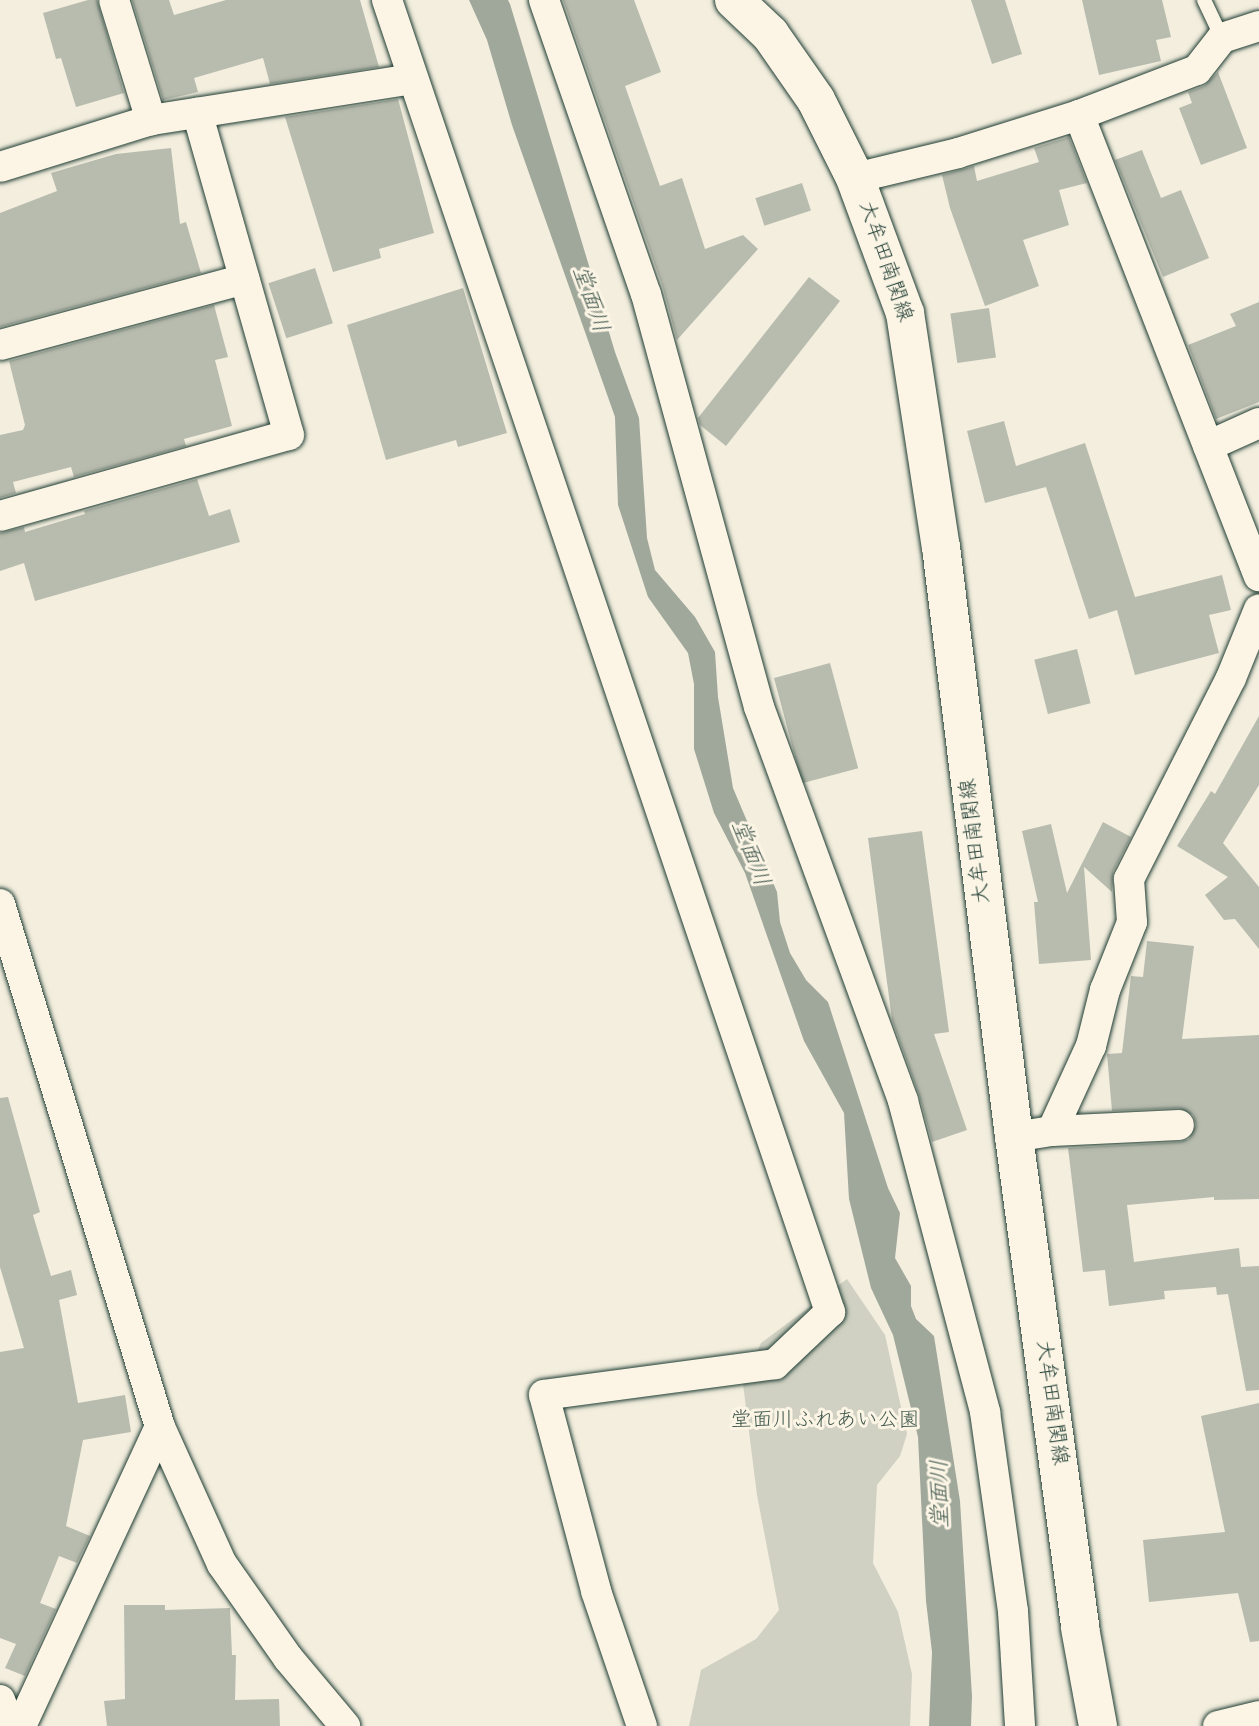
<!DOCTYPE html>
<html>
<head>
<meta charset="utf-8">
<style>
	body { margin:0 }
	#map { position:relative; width:1259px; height:1726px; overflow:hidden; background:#f3eede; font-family:Dekko,"Klee One",sans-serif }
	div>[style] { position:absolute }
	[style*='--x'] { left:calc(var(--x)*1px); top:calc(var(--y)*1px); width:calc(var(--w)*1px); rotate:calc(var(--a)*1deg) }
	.green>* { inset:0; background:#d0d1c2 }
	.water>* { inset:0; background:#a0a89b }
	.building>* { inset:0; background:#b8bcae; transform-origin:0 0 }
	.roads { filter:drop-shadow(0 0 2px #1f3d34) drop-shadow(0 0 2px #1f3d34) }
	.service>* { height:14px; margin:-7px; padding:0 7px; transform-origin:7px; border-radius:7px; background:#fcf5e5 }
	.minor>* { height:30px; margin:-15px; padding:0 15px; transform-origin:15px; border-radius:15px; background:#fcf5e5 }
	.primary>* { height:38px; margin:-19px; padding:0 19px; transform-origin:19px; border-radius:19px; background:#fcf5e5 }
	span { translate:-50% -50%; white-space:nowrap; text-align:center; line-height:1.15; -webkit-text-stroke:6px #fcf5e5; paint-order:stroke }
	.street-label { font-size:21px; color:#1f3d34 }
	.park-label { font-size:21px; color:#425b50 }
	.water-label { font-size:23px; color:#465d53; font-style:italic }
</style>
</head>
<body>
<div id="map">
	<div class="green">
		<i style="clip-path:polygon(847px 1279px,885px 1335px,907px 1434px,900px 1456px,877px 1485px,873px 1563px,898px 1612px,912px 1674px,910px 1726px,689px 1726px,701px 1670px,756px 1639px,779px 1610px,757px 1495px,743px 1384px,761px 1343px)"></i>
	</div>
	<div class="water">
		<i style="clip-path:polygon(469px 0,508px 0,510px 4px,615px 352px,639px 418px,647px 538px,655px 570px,695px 617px,715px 652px,718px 697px,733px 788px,777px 892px,780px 922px,790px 953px,806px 980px,828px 1002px,888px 1188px,900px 1213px,895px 1258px,911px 1286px,911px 1306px,916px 1319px,934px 1336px,960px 1501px,972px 1696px,971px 1726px,929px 1726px,932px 1652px,926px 1601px,918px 1437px,893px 1335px,871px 1288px,849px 1199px,844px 1113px,804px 1041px,745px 873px,714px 813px,694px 749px,694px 684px,688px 653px,648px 597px,618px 505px,615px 417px,512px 125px,487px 40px)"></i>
	</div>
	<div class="building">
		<i style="clip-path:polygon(88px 0,97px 0,124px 93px,76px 107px,61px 58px,56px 59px,43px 13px)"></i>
		<i style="clip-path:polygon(132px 0,169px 0,174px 15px,226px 0,360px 0,379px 67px,270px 84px,263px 58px,194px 78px,198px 92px,163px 100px)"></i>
		<i style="clip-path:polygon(563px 0,634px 0,661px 72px,625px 86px,660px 186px,682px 178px,705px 249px,743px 235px,758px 249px,677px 340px,663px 288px)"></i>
		<i style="clip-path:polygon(971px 0,1005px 0,1022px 54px,992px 64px)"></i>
		<i style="clip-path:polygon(1082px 0,1162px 0,1171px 37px,1156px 40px,1161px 61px,1099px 75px)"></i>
		<i style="clip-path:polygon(1218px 72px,1247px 148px,1201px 165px,1179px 108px,1192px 103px,1188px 92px,1204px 86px)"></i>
		<i style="clip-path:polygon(398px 99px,434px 233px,379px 249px,381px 258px,333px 272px,285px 117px)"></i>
		<i style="clip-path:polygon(1069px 137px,1087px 183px,1059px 190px,1069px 225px,1023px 240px,1039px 286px,985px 306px,950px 208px,942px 175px,974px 166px,977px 181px,1039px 162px,1034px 148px)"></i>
		<i style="clip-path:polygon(171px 148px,180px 224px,186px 222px,201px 273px,0 327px,0 213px,57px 191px,51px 173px,116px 154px)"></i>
		<i style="clip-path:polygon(1142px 150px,1161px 198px,1181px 190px,1209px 258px,1163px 277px,1115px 160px)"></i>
		<i style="left:802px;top:183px;width:29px;height:49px;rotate:72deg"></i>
		<i style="left:315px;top:268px;width:58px;height:49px;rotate:72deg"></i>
		<i style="clip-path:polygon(809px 277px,840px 301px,726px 446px,700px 425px,698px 418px)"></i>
		<i style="clip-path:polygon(463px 288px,507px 433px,458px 447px,456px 440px,386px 460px,347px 325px)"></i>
		<i style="clip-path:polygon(1259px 302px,1259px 402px,1216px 419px,1188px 345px,1236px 326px,1230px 314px)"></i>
		<i style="clip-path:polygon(214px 305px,228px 357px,215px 360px,232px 426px,184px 439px,186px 446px,74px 477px,71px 467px,13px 482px,16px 493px,0 498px,0 435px,23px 430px,25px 425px,9px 361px)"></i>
		<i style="left:989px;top:308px;width:50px;height:39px;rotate:82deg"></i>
		<i style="clip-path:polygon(1004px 421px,1016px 466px,1085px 443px,1135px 597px,1222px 575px,1231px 610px,1209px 615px,1219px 653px,1135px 675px,1117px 610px,1089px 619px,1046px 487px,985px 503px,967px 431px)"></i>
		<i style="clip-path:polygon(197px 479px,209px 516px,230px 509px,240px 542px,35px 601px,24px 563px,0 571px,0 533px,24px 527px,25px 532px,85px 514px,84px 511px)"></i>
		<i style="left:1077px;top:649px;width:56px;height:44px;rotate:76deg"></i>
		<i style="left:830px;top:663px;width:109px;height:58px;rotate:75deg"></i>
		<i style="clip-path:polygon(1259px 716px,1259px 785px,1223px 843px,1259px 887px,1259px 949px,1235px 919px,1224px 920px,1205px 895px,1228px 877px,1177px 846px,1211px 791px,1215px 794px)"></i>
		<i style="clip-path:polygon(1103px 822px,1131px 837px,1113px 872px,1112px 892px,1084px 867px,1091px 960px,1039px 964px,1034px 902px,1038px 902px,1022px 831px,1051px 824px,1067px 893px)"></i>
		<i style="clip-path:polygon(922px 831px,949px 1032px,934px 1034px,967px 1130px,932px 1142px,919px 1095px,892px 1020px,868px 838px)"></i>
		<i style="clip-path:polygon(1147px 941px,1194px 946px,1182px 1039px,1259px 1035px,1259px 1199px,1214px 1200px,1214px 1197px,1127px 1205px,1134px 1262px,1239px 1248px,1241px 1267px,1259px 1266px,1259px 1390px,1246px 1391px,1228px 1294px,1217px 1295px,1216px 1287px,1164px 1291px,1165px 1299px,1109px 1306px,1105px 1270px,1083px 1272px,1068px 1148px,1180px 1142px,1189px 1139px,1196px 1125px,1193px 1115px,1179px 1108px,1112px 1111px,1107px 1054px,1122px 1053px,1131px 976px,1143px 977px)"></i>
		<i style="clip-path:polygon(8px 1097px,40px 1212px,33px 1215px,51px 1276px,71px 1270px,77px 1295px,59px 1300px,78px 1403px,125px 1395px,131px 1432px,83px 1440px,66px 1526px,90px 1536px,77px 1563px,59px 1556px,40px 1603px,56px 1609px,25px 1676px,5px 1668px,16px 1644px,0 1638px,0 1352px,24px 1348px,0 1267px,0 1098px)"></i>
		<i style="clip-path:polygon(1259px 1403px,1259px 1641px,1250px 1642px,1238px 1593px,1149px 1602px,1143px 1540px,1225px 1532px,1201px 1416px)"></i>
		<i style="clip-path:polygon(124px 1605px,165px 1605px,165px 1610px,230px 1608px,232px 1655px,236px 1655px,235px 1700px,279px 1699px,280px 1726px,107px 1726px,104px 1701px,125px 1699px)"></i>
	</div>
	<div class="roads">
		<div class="service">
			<i style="--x:1204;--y:0;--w:42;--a:64.7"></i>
		</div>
		<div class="minor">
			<i style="--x:114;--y:0;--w:126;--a:72.9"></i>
			<i style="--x:387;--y:0;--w:1385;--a:71.34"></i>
			<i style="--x:830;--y:1312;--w:76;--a:136.6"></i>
			<i style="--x:775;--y:1364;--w:233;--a:172.4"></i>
			<i style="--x:544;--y:1395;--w:203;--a:75.1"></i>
			<i style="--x:596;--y:1591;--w:143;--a:71.2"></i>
			<i style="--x:544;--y:0;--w:311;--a:70.9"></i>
			<i style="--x:646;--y:294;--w:428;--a:74.7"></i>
			<i style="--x:759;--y:707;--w:419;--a:69.9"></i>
			<i style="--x:903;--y:1101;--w:322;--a:75.2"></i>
			<i style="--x:985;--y:1412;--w:201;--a:82"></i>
			<i style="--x:1013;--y:1611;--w:115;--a:86.5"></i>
			<i style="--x:1079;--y:115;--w:495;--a:68.7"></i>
			<i style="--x:0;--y:167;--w:158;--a:-17.3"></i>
			<i style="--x:151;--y:120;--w:265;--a:-8.9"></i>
			<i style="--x:855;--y:178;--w:106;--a:-13.6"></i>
			<i style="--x:958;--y:153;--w:127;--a:-17.4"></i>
			<i style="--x:1079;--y:115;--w:126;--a:-20.9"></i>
			<i style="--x:1197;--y:70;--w:41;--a:-52"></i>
			<i style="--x:1222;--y:38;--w:39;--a:-18"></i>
			<i style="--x:0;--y:345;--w:253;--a:-15.1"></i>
			<i style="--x:1208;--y:446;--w:56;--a:-24.3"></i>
			<i style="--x:0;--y:516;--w:300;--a:-15.7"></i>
			<i style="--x:289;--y:435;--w:335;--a:-105.9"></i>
			<i style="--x:0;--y:904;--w:547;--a:72.99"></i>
			<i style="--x:160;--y:1427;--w:150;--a:65.7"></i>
			<i style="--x:222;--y:1564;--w:115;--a:54.9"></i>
			<i style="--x:288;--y:1658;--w:89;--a:50"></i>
			<i style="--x:1052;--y:1131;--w:127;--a:-2.7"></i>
			<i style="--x:1014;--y:1137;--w:38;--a:-9"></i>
			<i style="--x:1052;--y:1131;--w:94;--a:-65.4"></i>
			<i style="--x:1091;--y:1046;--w:58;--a:-76"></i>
			<i style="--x:1105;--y:990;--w:73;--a:-68.3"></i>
			<i style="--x:1132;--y:922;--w:43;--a:-94"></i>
			<i style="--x:1129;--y:879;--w:225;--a:-63.1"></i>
			<i style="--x:1231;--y:678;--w:74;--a:-67.9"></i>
			<i style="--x:0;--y:1700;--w:28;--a:69"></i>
			<i style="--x:21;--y:1726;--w:330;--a:-65.1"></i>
			<i style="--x:1218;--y:1726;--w:42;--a:-13.7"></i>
		</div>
		<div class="primary">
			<i style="--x:734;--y:0;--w:50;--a:43.4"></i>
			<i style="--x:770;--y:34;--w:80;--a:55.1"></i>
			<i style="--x:816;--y:100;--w:87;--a:63.4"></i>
			<i style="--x:855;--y:178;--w:144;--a:69.7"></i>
			<i style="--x:905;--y:313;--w:237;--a:81.3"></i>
			<i style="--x:941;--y:547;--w:594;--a:82.95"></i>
			<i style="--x:1014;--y:1137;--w:495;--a:82.3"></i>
			<i style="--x:1080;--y:1628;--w:100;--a:79.6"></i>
		</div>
	</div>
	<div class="street-label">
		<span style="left:884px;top:262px;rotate:71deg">大牟田南関線</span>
		<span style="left:977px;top:841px;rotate:-97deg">大牟田南関線</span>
		<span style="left:1050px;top:1403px;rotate:82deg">大牟田南関線</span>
	</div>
	<div class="park-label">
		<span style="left:825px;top:1422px">堂面川ふれあい公園</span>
	</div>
	<div class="water-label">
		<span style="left:588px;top:300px;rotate:71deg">堂面川</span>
		<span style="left:748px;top:854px;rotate:69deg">堂面川</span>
		<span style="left:943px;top:1494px;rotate:-91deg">堂面川</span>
	</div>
</div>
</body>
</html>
